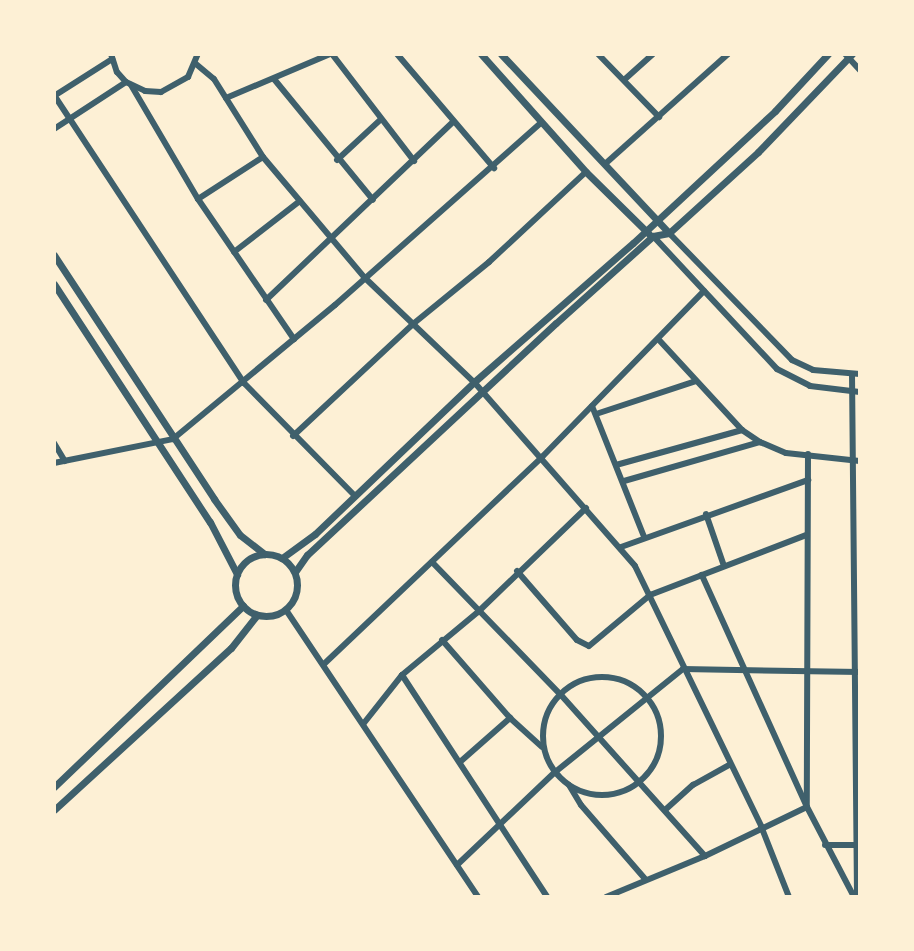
<!DOCTYPE html>
<html>
<head>
<meta charset="utf-8">
<style>
	body { margin:0 }
	#map { position:relative; width:914px; height:951px; overflow:hidden; background:#fdf0d5; font-family:Merriweather,serif }
	div>[style] { position:absolute }
	[style*='--x'] { left:calc(var(--x)*1px); top:calc(var(--y)*1px); width:calc(var(--w)*1px); rotate:calc(var(--a)*1deg) }
	.minor>* { height:6px; margin:-3px; padding:0 3px; transform-origin:3px; border-radius:3px; background:#3f606c }
	.minor>.ring { margin:-3px; padding:0; box-sizing:content-box; background:none; border:6px solid #3f606c; border-radius:50% }
	.tertiary>* { height:7px; margin:-3.5px; padding:0 3.5px; transform-origin:3.5px; border-radius:3.5px; background:#3f606c }
	.tertiary>.ring { margin:-3.5px; padding:0; box-sizing:content-box; background:none; border:7px solid #3f606c; border-radius:50% }
	span { translate:-50% -50%; white-space:nowrap; text-align:center; line-height:1.15; -webkit-text-stroke:4.5px #fdf0d5; paint-order:stroke }
	.frame { position:absolute; inset:0; border:56px solid #fdf0d5; pointer-events:none }
</style>
</head>
<body>
<div id="map">
	<div class="minor">
		<i style="--x:111;--y:54;--w:19;--a:72"></i>
		<i style="--x:117;--y:72;--w:13;--a:48"></i>
		<i style="--x:126;--y:82;--w:21;--a:25"></i>
		<i style="--x:145;--y:91;--w:16;--a:4"></i>
		<i style="--x:161;--y:92;--w:31;--a:-29"></i>
		<i style="--x:188;--y:77;--w:25;--a:-67"></i>
		<i style="--x:332;--y:54;--w:135;--a:52.5"></i>
		<i style="--x:397;--y:54;--w:150;--a:49.6"></i>
		<i style="--x:598;--y:54;--w:88;--a:45.9"></i>
		<i style="--x:845;--y:54;--w:22;--a:47"></i>
		<i style="--x:196;--y:64;--w:23;--a:40"></i>
		<i style="--x:214;--y:79;--w:92;--a:57.9"></i>
		<i style="--x:263;--y:157;--w:158;--a:49.9"></i>
		<i style="--x:365;--y:278;--w:151;--a:43.7"></i>
		<i style="--x:474;--y:382;--w:244;--a:48.8"></i>
		<i style="--x:635;--y:566;--w:289;--a:64.1"></i>
		<i style="--x:761;--y:826;--w:76;--a:68.5"></i>
		<i style="--x:274;--y:79;--w:156;--a:50.7"></i>
		<i style="--x:624;--y:80;--w:39;--a:-42"></i>
		<i style="--x:131;--y:85;--w:132;--a:59.6"></i>
		<i style="--x:198;--y:199;--w:170;--a:55.6"></i>
		<i style="--x:54;--y:95;--w:345;--a:56.6"></i>
		<i style="--x:244;--y:383;--w:156;--a:45.5"></i>
		<i style="--x:54;--y:96;--w:69;--a:-32.5"></i>
		<i style="--x:226;--y:98;--w:113;--a:-22.9"></i>
		<i style="--x:54;--y:129;--w:86;--a:-33.1"></i>
		<i style="--x:337;--y:160;--w:59;--a:-42.9"></i>
		<i style="--x:605;--y:164;--w:165;--a:-41.8"></i>
		<i style="--x:198;--y:199;--w:77;--a:-32.9"></i>
		<i style="--x:669;--y:233;--w:177;--a:45.9"></i>
		<i style="--x:792;--y:360;--w:23;--a:25"></i>
		<i style="--x:813;--y:370;--w:47;--a:4.9"></i>
		<i style="--x:653;--y:236;--w:182;--a:47"></i>
		<i style="--x:777;--y:369;--w:37;--a:27"></i>
		<i style="--x:810;--y:386;--w:50;--a:6.8"></i>
		<i style="--x:234;--y:252;--w:83;--a:-37.7"></i>
		<i style="--x:266;--y:300;--w:257;--a:-43.6"></i>
		<i style="--x:660;--y:341;--w:121;--a:47.3"></i>
		<i style="--x:742;--y:430;--w:22;--a:34"></i>
		<i style="--x:760;--y:442;--w:28;--a:23"></i>
		<i style="--x:786;--y:453;--w:74;--a:6.2"></i>
		<i style="--x:852;--y:374;--w:523;--a:89.45"></i>
		<i style="--x:592;--y:406;--w:141;--a:68.3"></i>
		<i style="--x:596;--y:414;--w:105;--a:-18.3"></i>
		<i style="--x:293;--y:436;--w:164;--a:-43"></i>
		<i style="--x:413;--y:324;--w:98;--a:-39.2"></i>
		<i style="--x:489;--y:262;--w:132;--a:-42.9"></i>
		<i style="--x:54;--y:443;--w:21;--a:59"></i>
		<i style="--x:808;--y:454;--w:353;--a:90.2"></i>
		<i style="--x:807;--y:807;--w:102;--a:62.4"></i>
		<i style="--x:54;--y:463;--w:121;--a:-11.4"></i>
		<i style="--x:173;--y:439;--w:210;--a:-39.6"></i>
		<i style="--x:335;--y:305;--w:275;--a:-41.5"></i>
		<i style="--x:616;--y:465;--w:131;--a:-15.5"></i>
		<i style="--x:624;--y:481;--w:141;--a:-16"></i>
		<i style="--x:706;--y:514;--w:55;--a:70.9"></i>
		<i style="--x:621;--y:547;--w:199;--a:-19.7"></i>
		<i style="--x:432;--y:562;--w:185;--a:45.9"></i>
		<i style="--x:561;--y:695;--w:216;--a:48.2"></i>
		<i style="--x:517;--y:571;--w:91;--a:49"></i>
		<i style="--x:577;--y:640;--w:13;--a:27"></i>
		<i style="--x:589;--y:646;--w:80;--a:-39.9"></i>
		<i style="--x:650;--y:595;--w:167;--a:-21"></i>
		<i style="--x:286;--y:610;--w:345;--a:56.2"></i>
		<i style="--x:442;--y:640;--w:103;--a:48.9"></i>
		<i style="--x:510;--y:718;--w:43;--a:42.2"></i>
		<i style="--x:324;--y:664;--w:301;--a:-43.5"></i>
		<i style="--x:542;--y:457;--w:232;--a:-45.7"></i>
		<i style="--x:402;--y:675;--w:265;--a:56.8"></i>
		<i class="ring" style="left:543px;top:677px;width:112px;height:112px"></i>
		<i style="--x:364;--y:723;--w:61;--a:-51.6"></i>
		<i style="--x:402;--y:675;--w:99;--a:-39.7"></i>
		<i style="--x:478;--y:612;--w:150;--a:-43.9"></i>
		<i style="--x:460;--y:762;--w:67;--a:-41.3"></i>
		<i style="--x:569;--y:785;--w:23;--a:59"></i>
		<i style="--x:581;--y:805;--w:98;--a:49.1"></i>
		<i style="--x:665;--y:810;--w:38;--a:-42"></i>
		<i style="--x:693;--y:785;--w:41;--a:-29.1"></i>
		<i style="--x:825;--y:845;--w:35;--a:0"></i>
		<i style="--x:457;--y:865;--w:134;--a:-43.5"></i>
		<i style="--x:554;--y:773;--w:166;--a:-38.9"></i>
		<i style="--x:683;--y:669;--w:177;--a:1"></i>
		<i style="--x:606;--y:897;--w:107;--a:-22.5"></i>
		<i style="--x:705;--y:856;--w:113;--a:-25.7"></i>
		<i style="--x:807;--y:807;--w:255;--a:-114.4"></i>
	</div>
	<div class="tertiary">
		<i style="--x:481;--y:54;--w:158;--a:48.3"></i>
		<i style="--x:586;--y:172;--w:88;--a:44.5"></i>
		<i style="--x:501;--y:54;--w:245;--a:46.8"></i>
		<i style="--x:54;--y:255;--w:292;--a:56.7"></i>
		<i style="--x:214;--y:499;--w:44;--a:54.2"></i>
		<i style="--x:240;--y:535;--w:31;--a:38"></i>
		<i style="--x:54;--y:284;--w:285;--a:56.8"></i>
		<i style="--x:210;--y:522;--w:59;--a:62.6"></i>
		<i class="ring" style="left:235px;top:554px;width:55px;height:55px"></i>
		<i style="--x:282;--y:558;--w:41;--a:-36"></i>
		<i style="--x:315;--y:534;--w:220;--a:-43.7"></i>
		<i style="--x:474;--y:382;--w:211;--a:-41.2"></i>
		<i style="--x:633;--y:243;--w:194;--a:-42.9"></i>
		<i style="--x:775;--y:111;--w:78;--a:-47.1"></i>
		<i style="--x:295;--y:572;--w:21;--a:-55"></i>
		<i style="--x:307;--y:555;--w:340;--a:-43"></i>
		<i style="--x:556;--y:323;--w:130;--a:-41.9"></i>
		<i style="--x:653;--y:236;--w:16;--a:-11"></i>
		<i style="--x:669;--y:233;--w:120;--a:-42.3"></i>
		<i style="--x:758;--y:152;--w:136;--a:-46.2"></i>
		<i style="--x:54;--y:787;--w:262;--a:-43.8"></i>
		<i style="--x:54;--y:810;--w:240;--a:-42.5"></i>
		<i style="--x:231;--y:648;--w:42;--a:-51.8"></i>
	</div>
	<div class="frame"></div>
</div>
</body>
</html>
